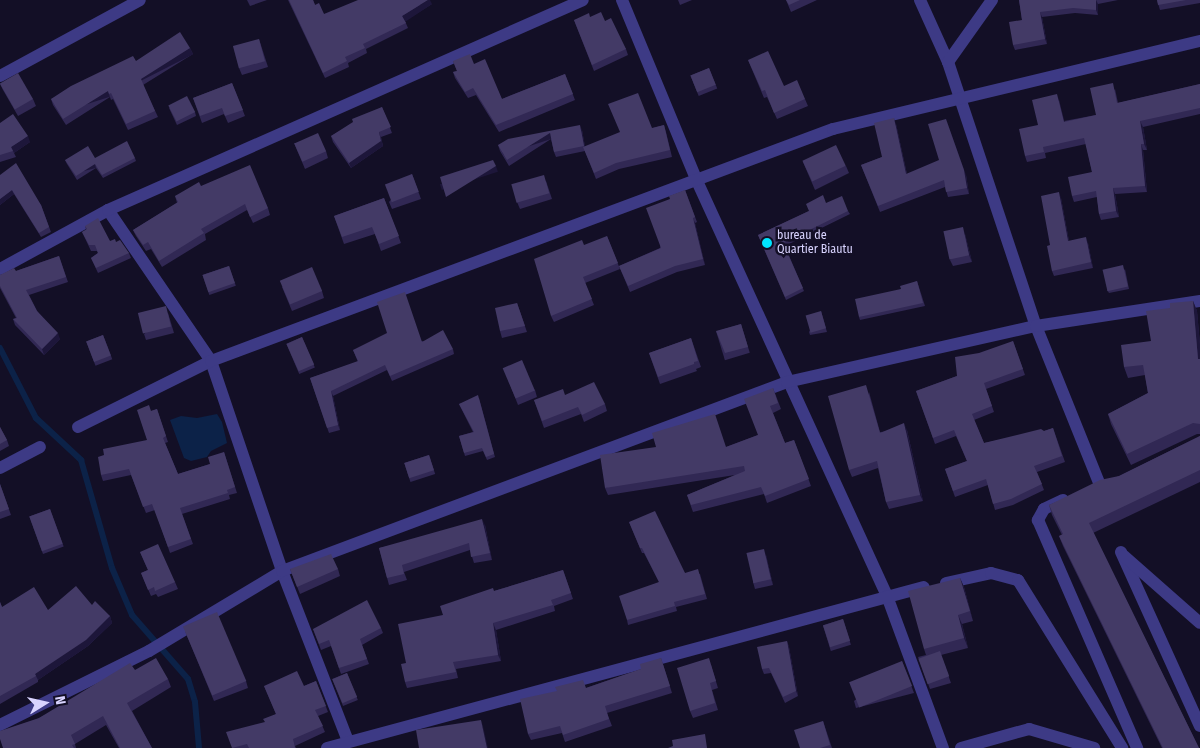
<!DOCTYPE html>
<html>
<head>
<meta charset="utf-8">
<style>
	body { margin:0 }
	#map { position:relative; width:1200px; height:748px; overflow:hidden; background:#130f26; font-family:"Fira Sans Condensed",sans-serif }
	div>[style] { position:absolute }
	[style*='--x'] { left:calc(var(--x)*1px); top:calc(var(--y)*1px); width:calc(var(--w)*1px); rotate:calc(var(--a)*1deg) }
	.water>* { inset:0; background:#0c2248 }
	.stream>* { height:6px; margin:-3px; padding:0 3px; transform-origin:3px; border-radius:3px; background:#0c2248 }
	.minor>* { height:12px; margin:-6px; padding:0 6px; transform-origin:6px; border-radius:6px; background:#3d3a85 }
	.wall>* { inset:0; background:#312854; transform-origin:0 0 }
	.shaded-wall>* { inset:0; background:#1d163a; transform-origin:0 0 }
	.building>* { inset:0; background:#433a66; transform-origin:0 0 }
	.dots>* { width:14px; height:14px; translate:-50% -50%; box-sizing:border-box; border:2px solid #130f26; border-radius:50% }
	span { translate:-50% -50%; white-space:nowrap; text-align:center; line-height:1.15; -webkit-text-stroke:5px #130f26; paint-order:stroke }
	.poi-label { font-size:12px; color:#d9d4ff }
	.left { translate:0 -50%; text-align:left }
	.north { position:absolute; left:20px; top:678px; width:50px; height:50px; -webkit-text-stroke:4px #130f26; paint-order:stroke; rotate:80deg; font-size:14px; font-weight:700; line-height:20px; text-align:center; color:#d9d4ff }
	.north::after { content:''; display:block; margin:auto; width:18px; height:22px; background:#d9d4ff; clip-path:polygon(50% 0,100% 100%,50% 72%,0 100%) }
</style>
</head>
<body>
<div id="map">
	<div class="water">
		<i style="clip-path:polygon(217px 414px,222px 422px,227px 443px,211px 451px,207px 457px,191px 461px,184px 458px,170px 420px,181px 416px,197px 418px)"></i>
	</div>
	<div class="stream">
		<i style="--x:0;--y:348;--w:79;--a:62.8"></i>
		<i style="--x:36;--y:418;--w:62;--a:43"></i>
		<i style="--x:81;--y:460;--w:112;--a:74"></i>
		<i style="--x:112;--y:568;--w:51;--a:66.9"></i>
		<i style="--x:132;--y:615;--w:85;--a:48.8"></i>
		<i style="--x:188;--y:679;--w:24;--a:73"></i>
		<i style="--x:195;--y:702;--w:46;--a:85"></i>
	</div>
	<div class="minor">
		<i style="--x:622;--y:0;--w:196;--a:67.5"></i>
		<i style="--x:697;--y:181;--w:456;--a:65.4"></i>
		<i style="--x:887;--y:596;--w:162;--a:69.8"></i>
		<i style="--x:920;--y:0;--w:68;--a:65.7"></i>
		<i style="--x:948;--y:62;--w:278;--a:71.6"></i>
		<i style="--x:1036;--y:326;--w:169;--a:68.1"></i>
		<i style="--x:948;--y:62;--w:76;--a:-54.6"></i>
		<i style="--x:0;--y:76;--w:159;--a:-28.5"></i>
		<i style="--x:108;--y:210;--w:183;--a:55.7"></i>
		<i style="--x:211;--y:361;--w:222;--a:71.3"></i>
		<i style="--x:282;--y:571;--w:182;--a:68.8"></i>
		<i style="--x:0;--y:269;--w:123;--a:-28.6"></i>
		<i style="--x:108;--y:210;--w:519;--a:-23.85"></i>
		<i style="--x:78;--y:427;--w:148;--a:-26.4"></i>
		<i style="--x:211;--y:361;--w:664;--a:-20.46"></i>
		<i style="--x:833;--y:129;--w:377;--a:-13.5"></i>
		<i style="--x:0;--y:468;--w:45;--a:-27.7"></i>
		<i style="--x:1063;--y:500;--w:21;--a:155"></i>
		<i style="--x:1044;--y:509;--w:13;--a:119"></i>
		<i style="--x:1038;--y:520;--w:249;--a:66.5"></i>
		<i style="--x:1121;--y:552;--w:191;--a:65.6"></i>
		<i style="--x:1124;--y:556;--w:101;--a:41.4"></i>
		<i style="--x:946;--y:583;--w:46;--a:-12.5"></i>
		<i style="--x:991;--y:573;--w:28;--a:15"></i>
		<i style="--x:1018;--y:580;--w:198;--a:58.2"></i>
		<i style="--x:0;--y:725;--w:166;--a:-26.4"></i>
		<i style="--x:149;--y:651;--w:155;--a:-31"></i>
		<i style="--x:282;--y:571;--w:539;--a:-20.52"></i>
		<i style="--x:787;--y:382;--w:255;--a:-12.7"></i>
		<i style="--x:1036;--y:326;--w:166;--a:-8.7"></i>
		<i style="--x:327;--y:748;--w:618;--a:-15.09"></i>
		<i style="--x:961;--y:748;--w:71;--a:-15.6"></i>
		<i style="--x:1029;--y:729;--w:68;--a:16.3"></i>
	</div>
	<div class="wall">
		<i style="clip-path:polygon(247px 0,267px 0,250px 6px)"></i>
		<i style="clip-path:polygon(288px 0,313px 0,315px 5px,324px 14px,432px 4px,405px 21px,408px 28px,366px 49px,367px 53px,348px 63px,349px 67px,325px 78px)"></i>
		<i style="clip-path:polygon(678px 0,692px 0,680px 5px)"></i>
		<i style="clip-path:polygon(786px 0,817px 0,791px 12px)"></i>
		<i style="clip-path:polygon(1019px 0,1118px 0,1098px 4px,1098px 15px,1075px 13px,1042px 17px,1047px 44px,1015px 50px,1013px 45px,1022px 20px)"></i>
		<i style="clip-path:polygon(1157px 0,1200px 0,1200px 3px,1160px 10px)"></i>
		<i style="clip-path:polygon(590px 17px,605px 21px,626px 49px,628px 55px,594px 71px,574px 20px)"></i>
		<i style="clip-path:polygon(259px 39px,268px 67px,242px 75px,239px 68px)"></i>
		<i style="clip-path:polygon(190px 48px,193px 54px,143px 85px,158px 117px,128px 130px,113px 99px,111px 100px,110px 97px,66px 125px,53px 105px,51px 99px,136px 61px)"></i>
		<i style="clip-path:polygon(748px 60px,784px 86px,805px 99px,808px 106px,777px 119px,767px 97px,764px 98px)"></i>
		<i style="clip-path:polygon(453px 61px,474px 64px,502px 99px,565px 74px,575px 100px,499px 132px,476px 95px,468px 98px,455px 78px,453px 72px,457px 71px)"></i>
		<i style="left:709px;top:68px;width:22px;height:20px;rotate:68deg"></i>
		<i style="clip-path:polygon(232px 83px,245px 116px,228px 123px,224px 114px,202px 123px,193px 98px)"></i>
		<i style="clip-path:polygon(0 84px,33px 99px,36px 106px,18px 116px,3px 90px)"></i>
		<i style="clip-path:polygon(1200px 84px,1200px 114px,1143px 127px,1147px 150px,1143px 150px,1147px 192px,1115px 194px,1119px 217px,1101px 220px,1099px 214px,1097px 197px,1074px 202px,1072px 196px,1092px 172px,1086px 144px,1045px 153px,1046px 158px,1027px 162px,1025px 156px,1038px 125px,1059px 100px,1064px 121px,1096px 115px,1115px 89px,1118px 103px)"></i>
		<i style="clip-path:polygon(382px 107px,392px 133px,381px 137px,383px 146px,351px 168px,333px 142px,331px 136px)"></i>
		<i style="clip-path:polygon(169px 108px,195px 112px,196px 116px,177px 125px)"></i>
		<i style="clip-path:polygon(0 123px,30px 142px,14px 153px,16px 157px,0 162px)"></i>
		<i style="clip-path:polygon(896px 124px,907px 174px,966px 175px,969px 194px,948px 197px,945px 187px,880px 212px,861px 165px,882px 157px)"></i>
		<i style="clip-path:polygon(664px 125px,666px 132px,672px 157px,619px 169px,596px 179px,585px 151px,556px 157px,554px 152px,551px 139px,509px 166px,500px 151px,498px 145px,582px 130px,585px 147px)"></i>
		<i style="clip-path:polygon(294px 143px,326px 151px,328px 158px,305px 169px)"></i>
		<i style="clip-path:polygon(135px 158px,136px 161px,103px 178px,96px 168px,77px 180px,67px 164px,65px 160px)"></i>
		<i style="clip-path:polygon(803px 162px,846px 166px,849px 173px,815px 190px)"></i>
		<i style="clip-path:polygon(412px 174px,421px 199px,392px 209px,389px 202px)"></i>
		<i style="clip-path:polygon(0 175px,41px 205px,51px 232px,41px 237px,14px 194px,0 205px)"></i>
		<i style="clip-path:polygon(546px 181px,552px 199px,520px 209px,517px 202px)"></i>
		<i style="clip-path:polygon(201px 186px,268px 208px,270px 215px,253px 223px,247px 210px,205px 234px,206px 240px,162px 267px,151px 249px,146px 251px,136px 236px,133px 230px,177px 203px,175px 196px)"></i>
		<i style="clip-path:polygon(685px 190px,697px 222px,695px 223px,705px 265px,677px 272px,630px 292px,619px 266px,660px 248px,670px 199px)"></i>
		<i style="clip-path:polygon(384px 198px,401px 243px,381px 251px,375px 234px,344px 244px,334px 216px)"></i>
		<i style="clip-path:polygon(1061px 198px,1069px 241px,1088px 243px,1093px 268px,1054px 276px,1052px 271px,1050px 245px)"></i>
		<i style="clip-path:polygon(826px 203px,848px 211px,850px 214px,785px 246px,804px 291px,786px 300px,758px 235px)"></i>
		<i style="clip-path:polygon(85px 226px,110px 241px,116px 242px,129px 253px,131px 258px,98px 273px,91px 258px,98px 253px,97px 251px,91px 251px,82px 232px,86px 230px)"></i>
		<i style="clip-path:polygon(965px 234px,972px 262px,953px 266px,950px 260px)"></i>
		<i style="clip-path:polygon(607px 236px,620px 269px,585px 283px,594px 305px,554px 322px,551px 316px)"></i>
		<i style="clip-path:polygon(59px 256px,68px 282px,29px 295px,37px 311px,60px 339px,44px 355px,15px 325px,13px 319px,16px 318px,0 288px,0 275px,16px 271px)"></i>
		<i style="left:229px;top:266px;width:21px;height:28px;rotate:71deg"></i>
		<i style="clip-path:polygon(1125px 269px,1129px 289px,1109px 293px,1107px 290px)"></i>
		<i style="clip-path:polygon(917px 281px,925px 306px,860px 320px,859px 317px,901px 289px)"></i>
		<i style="clip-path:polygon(282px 287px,322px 291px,324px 298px,292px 311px)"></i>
		<i style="clip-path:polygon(1193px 301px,1197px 311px,1200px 345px,1200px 434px,1197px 434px,1131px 465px,1111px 424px,1108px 414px,1148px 393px,1145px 375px,1128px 378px,1124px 367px,1151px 341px,1170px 308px)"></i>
		<i style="clip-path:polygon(517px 303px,527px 332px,502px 338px,500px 331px)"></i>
		<i style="clip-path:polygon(821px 311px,827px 332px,810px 335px,809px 332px)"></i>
		<i style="clip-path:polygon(168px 313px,174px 333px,146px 340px,144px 334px)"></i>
		<i style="left:741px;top:324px;width:30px;height:26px;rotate:73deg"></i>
		<i style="left:103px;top:335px;width:26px;height:18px;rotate:69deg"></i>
		<i style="left:302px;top:337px;width:33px;height:17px;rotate:67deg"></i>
		<i style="clip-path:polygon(691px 338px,701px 367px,696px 369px,697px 371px,660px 384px,649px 353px)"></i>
		<i style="clip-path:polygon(422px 341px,453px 349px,454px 354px,392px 381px,387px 370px,333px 396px,340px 430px,329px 433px,310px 378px,358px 362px,353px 350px)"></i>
		<i style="clip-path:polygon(1013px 341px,1025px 375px,986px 389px,994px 412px,974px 420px,984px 443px,1044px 431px,1053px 428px,1065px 462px,1037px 472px,1044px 490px,1013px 505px,995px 510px,988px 485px,955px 497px,945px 469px,967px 461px,956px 436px,935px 444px,916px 391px,957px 376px)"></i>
		<i style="clip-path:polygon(506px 374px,535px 390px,537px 397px,518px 405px)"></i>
		<i style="clip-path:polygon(773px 388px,781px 409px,773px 413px,785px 443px,794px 440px,811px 486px,767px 503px,764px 494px,693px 512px,687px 495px,735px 475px,608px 495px,605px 488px,726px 447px,758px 435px)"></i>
		<i style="clip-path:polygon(869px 392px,880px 432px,907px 430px,923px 501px,889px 509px,886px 502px,878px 468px,852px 477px,849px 470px)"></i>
		<i style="clip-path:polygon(565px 395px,605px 404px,607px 411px,584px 422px,581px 414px,544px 428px,534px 400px)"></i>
		<i style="clip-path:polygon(479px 398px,495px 457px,487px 460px,483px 451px,465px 456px,459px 436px,473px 432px,459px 404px)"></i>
		<i style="clip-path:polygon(157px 409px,168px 442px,165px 443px,178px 474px,210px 464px,224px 452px,237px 493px,229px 495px,230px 499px,182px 514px,193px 544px,170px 553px,155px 510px,146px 513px,131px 475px,103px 481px,101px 475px,147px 440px,151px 411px)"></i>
		<i style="clip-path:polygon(0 427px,7px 440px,9px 446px,0 451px)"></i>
		<i style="clip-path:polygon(1200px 436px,1200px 482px,1093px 533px,1199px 748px,1162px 748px,1063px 546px,1059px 536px,1062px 535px,1052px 515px,1049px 505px,1119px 476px)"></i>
		<i style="left:429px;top:455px;width:20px;height:26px;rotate:72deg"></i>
		<i style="clip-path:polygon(0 484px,11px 515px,0 519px)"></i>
		<i style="left:50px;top:509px;width:40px;height:22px;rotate:70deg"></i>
		<i style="clip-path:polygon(629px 522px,685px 573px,700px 574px,707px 599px,676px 607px,677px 611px,628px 625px,627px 620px,659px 582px,644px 553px,642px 553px)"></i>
		<i style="clip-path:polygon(485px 525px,492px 560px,474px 563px,470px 550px,404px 572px,407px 580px,389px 585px,379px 548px)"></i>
		<i style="clip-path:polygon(140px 552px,175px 582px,178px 589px,158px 597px,156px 594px,151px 596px,141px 573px,148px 570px)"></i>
		<i style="clip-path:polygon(766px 555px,773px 585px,755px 589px,753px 582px)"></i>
		<i style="clip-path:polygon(290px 569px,338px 569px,340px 576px,300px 594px)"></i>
		<i style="clip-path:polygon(563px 570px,573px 599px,554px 606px,555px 611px,496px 630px,501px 661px,456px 669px,458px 678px,407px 688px,405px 682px,406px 663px,443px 615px,494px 591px)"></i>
		<i style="clip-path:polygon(960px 578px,964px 587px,973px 621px,962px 624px,968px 648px,941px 655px,951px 683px,930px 689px,918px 657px,926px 655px,924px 649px)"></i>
		<i style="clip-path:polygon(0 602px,2px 607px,48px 610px,92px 605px,110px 616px,112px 623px,88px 646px,38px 680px,38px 682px,0 704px)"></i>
		<i style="left:843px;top:619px;width:27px;height:21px;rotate:73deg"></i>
		<i style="clip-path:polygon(381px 628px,383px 633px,362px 645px,369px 664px,341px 674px,331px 646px,321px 650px,313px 629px)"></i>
		<i style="clip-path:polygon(185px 631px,246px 681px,248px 688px,214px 701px)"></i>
		<i style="clip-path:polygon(787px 641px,789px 647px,798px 696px,785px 703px,771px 673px,764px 674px,762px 669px)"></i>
		<i style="clip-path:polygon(661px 658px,672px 693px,607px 713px,612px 726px,565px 742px,562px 733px,531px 740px,528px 734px,586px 688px,641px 669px)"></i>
		<i style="clip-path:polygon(902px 661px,914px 693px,856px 708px,854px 701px)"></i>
		<i style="clip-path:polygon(711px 665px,718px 688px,712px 690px,718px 710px,693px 718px,690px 711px)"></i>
		<i style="clip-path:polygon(135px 670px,168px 679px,171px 687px,132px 711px,152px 748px,119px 748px,106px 725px,75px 744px,76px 748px,3px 748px,39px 718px)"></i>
		<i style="left:347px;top:673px;width:29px;height:16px;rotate:68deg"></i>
		<i style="clip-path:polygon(316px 681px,328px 712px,318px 716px,325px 732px,295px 746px,296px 748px,232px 748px,276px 714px,264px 686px,304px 686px)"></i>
		<i style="clip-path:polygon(823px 721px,832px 748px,800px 748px)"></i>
	</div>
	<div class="shaded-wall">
		<i style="clip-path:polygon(428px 0,430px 0,432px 4px,405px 22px,402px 16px)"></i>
		<i style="clip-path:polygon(1096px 0,1098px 4px,1098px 15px,1096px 10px)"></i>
		<i style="clip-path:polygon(1040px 12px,1042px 17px,1047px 44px,1045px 39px)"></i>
		<i style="left:190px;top:48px;width:7px;height:58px;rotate:63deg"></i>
		<i style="left:108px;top:91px;width:6px;height:53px;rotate:72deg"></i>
		<i style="clip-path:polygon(1057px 94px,1059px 100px,1066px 127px,1064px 122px)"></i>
		<i style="clip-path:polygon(894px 118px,896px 124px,908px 180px,906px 174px)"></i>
		<i style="clip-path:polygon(946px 119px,966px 175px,969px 194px,967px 188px)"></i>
		<i style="clip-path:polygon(1140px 121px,1143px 127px,1147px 150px,1144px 144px)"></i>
		<i style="clip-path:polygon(580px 125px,582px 130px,586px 151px,584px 146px)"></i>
		<i style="clip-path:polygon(379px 132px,383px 146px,351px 168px,349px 163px)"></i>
		<i style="left:550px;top:133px;width:6px;height:51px;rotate:72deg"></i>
		<i style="clip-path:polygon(28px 136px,30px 142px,14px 153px,11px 147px)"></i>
		<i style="clip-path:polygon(1141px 144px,1143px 150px,1147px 192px,1145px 186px)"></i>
		<i style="left:95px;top:164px;width:4px;height:22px;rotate:76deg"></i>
		<i style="left:496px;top:166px;width:6px;height:59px;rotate:72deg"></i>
		<i style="clip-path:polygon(1113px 188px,1115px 194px,1119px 217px,1116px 211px)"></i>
		<i style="clip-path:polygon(12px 190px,14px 194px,0 205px,0 199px)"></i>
		<i style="clip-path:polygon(1059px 192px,1061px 198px,1070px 247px,1068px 241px)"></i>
		<i style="clip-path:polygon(693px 218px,695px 223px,705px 265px,703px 259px)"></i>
		<i style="clip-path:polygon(963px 227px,965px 234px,972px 262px,969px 255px)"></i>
		<i style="clip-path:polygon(1086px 237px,1088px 243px,1093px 268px,1091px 262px)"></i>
		<i style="clip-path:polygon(1193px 301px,1197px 311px,1200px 345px,1200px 364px,1198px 359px)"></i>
		<i style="clip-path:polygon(58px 333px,60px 339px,44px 355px,42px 349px)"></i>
		<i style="clip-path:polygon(331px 391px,333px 396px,340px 430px,338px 425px)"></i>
		<i style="clip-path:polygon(904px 423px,907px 430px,923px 501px,920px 495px)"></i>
		<i style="clip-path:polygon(482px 519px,485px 525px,492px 560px,490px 553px)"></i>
		<i style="clip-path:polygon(764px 549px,766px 555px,773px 585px,771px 579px)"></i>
		<i style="clip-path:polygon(960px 578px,964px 587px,973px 621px,970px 611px)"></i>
		<i style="clip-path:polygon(958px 615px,962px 624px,968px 648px,964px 638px)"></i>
		<i style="clip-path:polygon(110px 616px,112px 623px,88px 646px,38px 680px,35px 674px)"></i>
		<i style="clip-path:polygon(493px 623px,496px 630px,501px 661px,498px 655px)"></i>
		<i style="clip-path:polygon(787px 641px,789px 647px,798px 696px,796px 691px)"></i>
		<i style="clip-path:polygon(481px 720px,483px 726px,488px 748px,487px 748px)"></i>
	</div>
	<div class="building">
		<i style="clip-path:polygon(289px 0,313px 0,315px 5px,319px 3px,324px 14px,358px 0,428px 0,402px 16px,406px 23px,363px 44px,365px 48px,345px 57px,347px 61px,323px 73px)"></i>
		<i style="clip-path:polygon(786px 0,800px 0,789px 5px)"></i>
		<i style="clip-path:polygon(1019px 0,1096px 0,1096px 10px,1073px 8px,1040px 12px,1045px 39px,1013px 45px,1009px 22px,1022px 20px)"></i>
		<i style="clip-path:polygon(1157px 0,1186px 0,1158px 5px)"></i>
		<i style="clip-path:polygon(601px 12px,605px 21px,611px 18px,626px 49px,592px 65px,574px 20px,589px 13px,590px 17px)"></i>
		<i style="clip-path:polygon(180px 32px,190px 48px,141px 79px,155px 111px,126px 124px,111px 93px,109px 94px,108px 91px,63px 119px,51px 99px,71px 86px,133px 56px,136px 61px)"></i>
		<i style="left:259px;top:39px;width:23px;height:27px;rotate:75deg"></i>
		<i style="clip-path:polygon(768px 51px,784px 86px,797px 80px,805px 99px,774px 113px,765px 90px,762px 91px,748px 60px)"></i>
		<i style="clip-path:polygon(470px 54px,474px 64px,485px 59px,502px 99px,565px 74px,573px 94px,496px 125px,473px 88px,465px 92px,453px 72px,457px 71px,453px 61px)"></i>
		<i style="left:709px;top:68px;width:18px;height:20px;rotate:68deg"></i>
		<i style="left:18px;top:73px;width:30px;height:21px;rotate:60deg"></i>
		<i style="clip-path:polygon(232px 83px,243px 110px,225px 116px,222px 108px,200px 116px,193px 98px)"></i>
		<i style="clip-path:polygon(1113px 83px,1117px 103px,1200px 84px,1200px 108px,1140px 121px,1144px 144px,1141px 144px,1145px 186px,1113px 188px,1116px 211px,1099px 214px,1096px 191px,1072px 196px,1068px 177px,1092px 172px,1084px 138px,1043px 147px,1044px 152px,1025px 156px,1019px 129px,1038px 125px,1032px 100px,1057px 94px,1064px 122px,1096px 115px,1090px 88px)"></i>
		<i style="clip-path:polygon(638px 93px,652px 128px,664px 125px,670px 150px,616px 163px,594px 173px,583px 147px,620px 132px,608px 104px)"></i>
		<i style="left:187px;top:96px;width:18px;height:21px;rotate:63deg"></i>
		<i style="clip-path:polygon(382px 107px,391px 127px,379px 132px,381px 141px,349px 163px,331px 136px,353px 122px,352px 119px)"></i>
		<i style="clip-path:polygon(13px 114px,28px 136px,11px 147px,13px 151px,0 155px,0 123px)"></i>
		<i style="clip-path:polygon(894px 118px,906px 174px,939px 160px,928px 124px,946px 119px,964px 170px,967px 188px,946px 192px,944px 180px,878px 206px,861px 165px,882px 157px,874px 123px)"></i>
		<i style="clip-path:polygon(580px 125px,584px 146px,554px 152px,550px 133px,507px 160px,498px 145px,508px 139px)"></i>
		<i style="left:318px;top:133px;width:20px;height:26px;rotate:66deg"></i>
		<i style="clip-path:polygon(127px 141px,135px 158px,102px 175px,95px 164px,76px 176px,65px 160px,88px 146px,95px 158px)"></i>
		<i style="left:836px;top:145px;width:23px;height:37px;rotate:65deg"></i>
		<i style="clip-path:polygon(493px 160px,496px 166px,446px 197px,440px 177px)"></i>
		<i style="clip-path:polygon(16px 163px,41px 205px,49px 227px,39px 233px,12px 190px,0 199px,0 175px)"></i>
		<i style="clip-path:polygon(250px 165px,268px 208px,250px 217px,245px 204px,201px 229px,204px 233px,159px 261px,148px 242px,143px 245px,133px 230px,178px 202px,175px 196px,199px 182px,201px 186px)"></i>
		<i style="left:412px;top:174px;width:19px;height:29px;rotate:69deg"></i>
		<i style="left:544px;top:175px;width:19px;height:34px;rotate:74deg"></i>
		<i style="clip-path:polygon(685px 190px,695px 217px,693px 218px,703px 259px,675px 266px,628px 286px,619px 266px,661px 248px,646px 208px,670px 199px,669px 196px)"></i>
		<i style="clip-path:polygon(1059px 192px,1068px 241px,1086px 237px,1091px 262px,1052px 271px,1047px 246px,1050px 245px,1041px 196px)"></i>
		<i style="clip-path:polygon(823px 195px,826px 203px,842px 196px,848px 211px,783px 243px,803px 288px,785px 297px,758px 235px,809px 211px,806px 204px)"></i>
		<i style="clip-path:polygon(384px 198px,399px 236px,379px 244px,372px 227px,342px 237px,334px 216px)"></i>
		<i style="clip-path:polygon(98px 218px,110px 241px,115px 239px,116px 242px,120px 240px,129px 253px,96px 268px,91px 258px,98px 253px,95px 245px,89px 245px,82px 232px,87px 229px,85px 226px)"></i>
		<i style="left:963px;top:227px;width:29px;height:20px;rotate:78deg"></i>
		<i style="clip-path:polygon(607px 236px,618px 263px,583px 277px,592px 299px,551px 316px,534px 259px,582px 240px,584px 245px)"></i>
		<i style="clip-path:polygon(59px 256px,66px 277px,26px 290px,37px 311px,58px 333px,42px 349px,13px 319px,17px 318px,0 286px,0 275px,14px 268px,16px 271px)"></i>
		<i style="left:1123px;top:265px;width:22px;height:21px;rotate:77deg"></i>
		<i style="left:229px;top:266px;width:18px;height:28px;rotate:71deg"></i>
		<i style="left:312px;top:267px;width:26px;height:35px;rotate:67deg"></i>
		<i style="clip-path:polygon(917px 281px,923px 303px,859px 317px,855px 299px,901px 289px,900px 286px)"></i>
		<i style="clip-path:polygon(405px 292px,422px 342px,443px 330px,453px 349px,390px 376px,385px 365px,331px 391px,338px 425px,327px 428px,310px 378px,358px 361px,353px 350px,387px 333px,377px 302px)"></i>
		<i style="clip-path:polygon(1193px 301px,1198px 359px,1200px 359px,1200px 424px,1193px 423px,1127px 454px,1108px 414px,1148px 393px,1143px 365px,1124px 367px,1121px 345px,1151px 341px,1146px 311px,1170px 308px,1170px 303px)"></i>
		<i style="clip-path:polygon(517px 303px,525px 326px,500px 331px,495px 308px)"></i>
		<i style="left:166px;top:306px;width:21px;height:29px;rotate:76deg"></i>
		<i style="left:821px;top:311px;width:18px;height:16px;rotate:74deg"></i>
		<i style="clip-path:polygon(741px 324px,748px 347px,725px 353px,716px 331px)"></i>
		<i style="left:103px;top:335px;width:22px;height:18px;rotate:69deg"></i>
		<i style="left:302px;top:337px;width:30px;height:17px;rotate:66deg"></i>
		<i style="clip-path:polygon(691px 338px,698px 361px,694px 362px,694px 364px,658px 377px,649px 353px)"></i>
		<i style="clip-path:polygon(1013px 341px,1023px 369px,984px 383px,992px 406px,972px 414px,984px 443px,1041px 429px,1044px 431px,1053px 428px,1062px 456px,1034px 466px,1042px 484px,1011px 499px,993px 504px,986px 479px,953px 491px,945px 469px,967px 461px,954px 430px,933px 438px,916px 391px,957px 376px,955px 357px,979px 353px)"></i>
		<i style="left:522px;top:360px;width:33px;height:21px;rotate:67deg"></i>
		<i style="clip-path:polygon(594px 382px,605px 404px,582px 415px,578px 407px,542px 421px,534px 400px,563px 389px,565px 395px)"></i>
		<i style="clip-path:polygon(866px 385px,880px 433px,904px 423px,920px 495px,886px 502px,877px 461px,849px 470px,828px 396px)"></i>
		<i style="clip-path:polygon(773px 388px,778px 403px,770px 406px,785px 443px,794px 440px,809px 479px,765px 496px,761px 487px,691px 505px,687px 495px,745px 471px,744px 466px,605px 488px,600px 455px,656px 447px,652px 433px,715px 414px,726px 447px,758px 435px,744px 399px)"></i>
		<i style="clip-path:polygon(478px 395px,494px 454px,486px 457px,482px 448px,464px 453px,459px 436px,474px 432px,459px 404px)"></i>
		<i style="clip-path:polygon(149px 405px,151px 411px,157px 409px,166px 436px,163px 438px,178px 474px,210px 464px,208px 457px,224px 452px,235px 487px,227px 490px,228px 493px,180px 508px,191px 539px,168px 547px,152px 504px,143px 507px,129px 469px,101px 475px,98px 457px,104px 455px,103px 449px,147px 440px,137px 410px)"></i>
		<i style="clip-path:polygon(0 427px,7px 440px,0 444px)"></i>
		<i style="clip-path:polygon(1200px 436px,1200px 470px,1089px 523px,1199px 748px,1163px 748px,1059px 536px,1063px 534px,1049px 505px,1100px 480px,1119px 476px)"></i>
		<i style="left:429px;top:455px;width:16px;height:26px;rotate:72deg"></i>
		<i style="clip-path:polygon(0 484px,9px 509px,0 512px)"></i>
		<i style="left:50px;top:509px;width:37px;height:22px;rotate:70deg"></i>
		<i style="clip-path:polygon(655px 511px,685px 573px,698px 569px,705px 594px,674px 602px,675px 606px,627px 620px,619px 596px,659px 582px,642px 548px,640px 548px,629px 522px)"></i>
		<i style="clip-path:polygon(482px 519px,490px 553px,471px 557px,469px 543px,402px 565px,404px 574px,387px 578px,379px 548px)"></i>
		<i style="clip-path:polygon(158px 544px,175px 582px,155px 591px,154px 587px,148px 590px,141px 573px,148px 570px,140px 552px)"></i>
		<i style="left:764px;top:549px;width:31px;height:18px;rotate:77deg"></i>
		<i style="clip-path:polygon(331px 554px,338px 569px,297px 587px,290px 569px)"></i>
		<i style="clip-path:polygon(563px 570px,571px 593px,551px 600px,553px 605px,493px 623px,498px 655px,453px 662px,456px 672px,405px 682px,401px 664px,406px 663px,398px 624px,443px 615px,440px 606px,493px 588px,494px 591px)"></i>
		<i style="clip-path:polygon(960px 578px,970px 611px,958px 615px,964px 638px,924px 649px,908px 591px)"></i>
		<i style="clip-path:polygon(76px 586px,92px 605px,95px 601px,110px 616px,86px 640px,35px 674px,36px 676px,0 696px,0 602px,2px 607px,34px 587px,48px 610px)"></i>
		<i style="clip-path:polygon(367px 600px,381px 628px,360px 639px,367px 659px,339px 668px,329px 640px,319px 644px,313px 629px)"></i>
		<i style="left:217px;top:612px;width:75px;height:37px;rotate:67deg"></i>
		<i style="left:843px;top:619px;width:23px;height:21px;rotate:72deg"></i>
		<i style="clip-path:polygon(787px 641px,796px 691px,783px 697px,769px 668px,762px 669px,757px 647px)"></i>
		<i style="left:940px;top:651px;width:27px;height:23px;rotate:70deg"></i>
		<i style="clip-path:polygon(156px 658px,168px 679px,127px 703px,152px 748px,120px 748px,103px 716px,71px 735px,75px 744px,72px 745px,74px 748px,3px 748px,0 739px,0 731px,39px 718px,130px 663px,135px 670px)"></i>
		<i style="clip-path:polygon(661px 658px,670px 686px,605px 706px,609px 719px,563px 735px,560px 726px,528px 734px,520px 699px,557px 691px,555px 687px,583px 680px,586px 688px,641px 669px,640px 664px)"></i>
		<i style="clip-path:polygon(709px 658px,716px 681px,710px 683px,715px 703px,690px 711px,677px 668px)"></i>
		<i style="left:902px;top:661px;width:27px;height:57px;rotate:68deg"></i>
		<i style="clip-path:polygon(297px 671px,304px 686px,316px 681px,326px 706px,315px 710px,323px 726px,293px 739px,295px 748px,249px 748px,247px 744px,232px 748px,226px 732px,265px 722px,263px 719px,276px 714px,264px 686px)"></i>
		<i style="left:347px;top:673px;width:26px;height:16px;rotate:67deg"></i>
		<i style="clip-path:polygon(481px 720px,487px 748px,419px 748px,416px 730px)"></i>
		<i style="clip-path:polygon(823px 721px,830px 745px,820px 748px,800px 748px,794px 730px)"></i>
		<i style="clip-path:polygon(705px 734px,707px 748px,668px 748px,673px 746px,672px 740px)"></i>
	</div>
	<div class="dots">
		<i style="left:767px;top:243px;background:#00e5ff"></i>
	</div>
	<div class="poi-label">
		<span class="left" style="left:777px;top:243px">bureau de<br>Quartier Biautu</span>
	</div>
	<div class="north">N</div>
</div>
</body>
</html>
